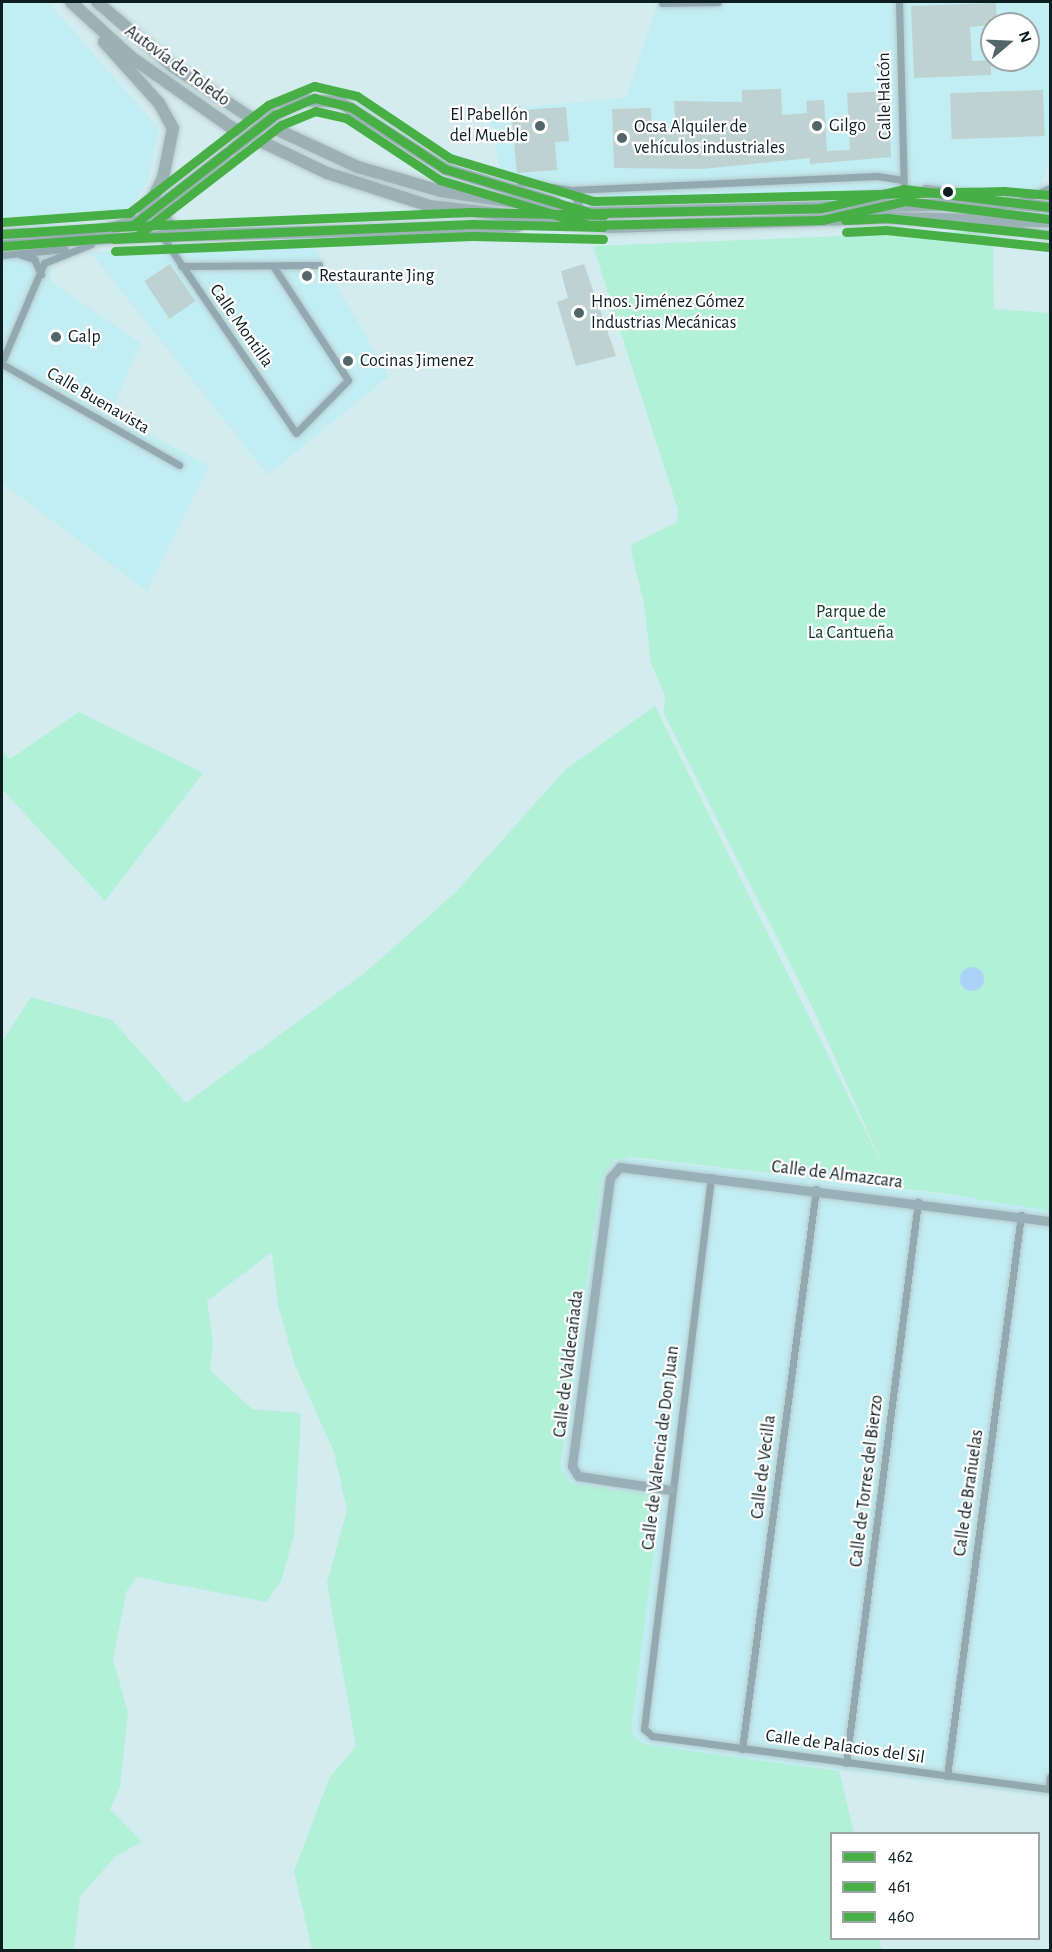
<!DOCTYPE html>
<html>
<head>
<meta charset="utf-8">
<style>
	body { margin:0 }
	#map { position:relative; width:1052px; height:1952px; overflow:hidden; background:#d3ecef; font-family:"Alegreya Sans",sans-serif }
	div>[style] { position:absolute }
	[style*='--x'] { left:calc(var(--x)*1px); top:calc(var(--y)*1px); width:calc(var(--w)*1px); rotate:calc(var(--a)*1deg) }
	.built>* { inset:0; background:#c2edf2 }
	.green>* { inset:0; background:#b2f0d8 }
	.water>* { inset:0; background:#acd2f7 }
	.round { border-radius:50% }
	.building>* { inset:0; background:#bed2d2; transform-origin:0 0 }
	.roads { filter:drop-shadow(0 0 2px #b6c9cc) drop-shadow(0 0 2px #b6c9cc) }
	.street>* { height:7px; margin:-3.5px; padding:0 3.5px; transform-origin:3.5px; border-radius:3.5px; background:#92a9b1 }
	.secondary>* { height:9px; margin:-4.5px; padding:0 4.5px; transform-origin:4.5px; border-radius:4.5px; background:#98b0b8 }
	.primary>* { height:10px; margin:-5px; padding:0 5px; transform-origin:5px; border-radius:5px; background:#97abb3 }
	.highway>* { height:12px; margin:-6px; padding:0 6px; transform-origin:6px; border-radius:6px; background:#9cb1b6 }
	.bridges { filter:drop-shadow(0 0 2px #b6c9cc) drop-shadow(0 0 2px #b6c9cc) }
	.highway-bridge>* { height:12px; margin:-6px; padding:0 6px; transform-origin:6px; border-radius:6px; background:#9cb1b6 }
	.bus-1>* { height:9px; margin:-4.5px; padding:0 4.5px; transform-origin:4.5px; border-radius:4.5px; background:#47af45 }
	.bus-2>* { height:9px; margin:-4.5px; padding:0 4.5px; transform-origin:4.5px; border-radius:4.5px; background:#47af45 }
	.bus-3>* { height:9px; margin:-4.5px; padding:0 4.5px; transform-origin:4.5px; border-radius:4.5px; background:#47af45 }
	.dots>* { width:16px; height:16px; translate:-50% -50%; box-sizing:border-box; border:3px solid #fff; border-radius:50% }
	span { translate:-50% -50%; white-space:nowrap; text-align:center; line-height:1.15; -webkit-text-stroke:4.5px #fff; paint-order:stroke }
	.street-label { font-size:18px; color:#0d1e21 }
	.poi-label { font-size:18px; color:#0d1e21 }
	.right { translate:-100% -50%; text-align:right }
	.left { translate:0 -50%; text-align:left }
	.park-label { font-size:18px; color:#0c3625 }
	.frame { position:absolute; inset:0; border:3px solid #0d1e21; pointer-events:none }
	.legend { position:absolute; left:830px; top:1832px; width:210px; height:108px; box-sizing:border-box; background:#fff; border:2px solid #9ea5a6; margin:0; padding:8px 10px; list-style:none; font-size:18px; color:#0d1e21 }
	.legend li { display:flex; align-items:center; gap:12px; height:30px }
	.legend b { width:30px; border:2px solid #9ea5a6 }
	.north { position:absolute; left:980px; top:12px; width:60px; height:60px; box-sizing:border-box; background:#fff; border:2px solid #9ea5a6; border-radius:50%; rotate:71deg; font-size:16px; font-weight:700; line-height:24px; text-align:center; color:#0d1e21 }
	.north::after { content:''; display:block; margin:auto; width:21px; height:27px; background:#526669; clip-path:polygon(50% 0,100% 100%,50% 72%,0 100%) }
</style>
</head>
<body>
<div id="map">
	<div class="built">
		<i style="clip-path:polygon(2px 2px,48px 2px,159px 129px,148px 180px,129px 214px,54px 218px,50px 281px,141px 343px,110px 413px,209px 466px,147px 591px,2px 483px)"></i>
		<i style="clip-path:polygon(evenodd,658px 2px,1050px 2px,1050px 156px,1040px 190px,952px 190px,889px 201px,601px 210px,502px 185px,490px 110px,626px 98px,658px 2px,992px 24px,1028px 24px,1028px 60px,992px 60px,992px 24px)"></i>
		<i style="clip-path:polygon(313px 245px,389px 376px,268px 475px,90px 252px)"></i>
		<i style="clip-path:polygon(622px 1157px,1024px 1204px,1050px 1211px,1050px 1797px,646px 1745px,635px 1738px,631px 1729px,660px 1497px,572px 1484px,561px 1470px,601px 1179px,606px 1167px)"></i>
	</div>
	<div class="green">
		<i style="clip-path:polygon(993px 230px,994px 309px,1050px 313px,1050px 1211px,948px 1194px,631px 1157px,614px 1160px,601px 1179px,561px 1461px,561px 1470px,572px 1484px,661px 1496px,631px 1729px,635px 1738px,646px 1745px,839px 1771px,854px 1833px,832px 1834px,832px 1938px,879px 1939px,882px 1950px,312px 1950px,294px 1871px,330px 1777px,356px 1746px,327px 1583px,347px 1510px,334px 1452px,295px 1365px,278px 1305px,272px 1252px,207px 1301px,213px 1344px,210px 1370px,252px 1409px,301px 1413px,294px 1536px,281px 1581px,266px 1602px,137px 1577px,126px 1592px,113px 1660px,128px 1712px,120px 1787px,110px 1809px,142px 1842px,116px 1856px,80px 1896px,74px 1950px,2px 1950px,2px 1042px,31px 997px,112px 1020px,186px 1103px,366px 972px,456px 892px,566px 769px,655px 706px,885px 1170px,814px 1011px,664px 714px,665px 696px,651px 663px,644px 604px,631px 550px,633px 544px,677px 522px,678px 510px,593px 246px)"></i>
		<i style="clip-path:polygon(79px 712px,203px 773px,105px 901px,2px 789px,2px 751px,10px 759px)"></i>
	</div>
	<div class="water">
		<i class="round" style="left:960px;top:967px;width:24px;height:24px"></i>
	</div>
	<div class="building">
		<i style="clip-path:polygon(996px 3px,997px 24px,970px 27px,972px 61px,991px 60px,991px 75px,914px 78px,911px 6px)"></i>
		<i style="clip-path:polygon(781px 89px,782px 115px,807px 113px,806px 101px,824px 100px,827px 151px,850px 150px,847px 93px,888px 91px,891px 157px,810px 164px,810px 158px,791px 160px,702px 169px,614px 168px,612px 109px,651px 108px,652px 134px,676px 133px,674px 101px,742px 102px,742px 90px)"></i>
		<i style="left:1043px;top:90px;width:46px;height:93px;rotate:88deg"></i>
		<i style="clip-path:polygon(566px 107px,569px 141px,555px 142px,557px 170px,517px 173px,511px 111px)"></i>
		<i style="left:170px;top:264px;width:45px;height:31px;rotate:56deg"></i>
		<i style="clip-path:polygon(584px 264px,616px 356px,576px 366px,557px 302px,568px 298px,561px 271px)"></i>
	</div>
	<div class="roads">
		<div class="street">
			<i style="--x:899;--y:2;--w:187;--a:88.5"></i>
			<i style="--x:662;--y:3;--w:56;--a:-1"></i>
			<i style="--x:520;--y:182;--w:52;--a:8.9"></i>
			<i style="--x:571;--y:190;--w:306;--a:-2.6"></i>
			<i style="--x:877;--y:176;--w:26;--a:9"></i>
			<i style="--x:571;--y:190;--w:19;--a:62"></i>
			<i style="--x:884;--y:196;--w:21;--a:-19"></i>
			<i style="--x:904;--y:189;--w:22;--a:5"></i>
			<i style="--x:1015;--y:203;--w:38;--a:-23"></i>
			<i style="--x:1016;--y:229;--w:35;--a:10"></i>
			<i style="--x:162;--y:236;--w:238;--a:55.8"></i>
			<i style="--x:296;--y:433;--w:74;--a:-45.5"></i>
			<i style="--x:348;--y:380;--w:136;--a:-123.3"></i>
			<i style="--x:2;--y:255;--w:63;--a:-5.4"></i>
			<i style="--x:21;--y:255;--w:14;--a:17"></i>
			<i style="--x:34;--y:259;--w:17;--a:65"></i>
			<i style="--x:181;--y:266;--w:138;--a:-0.4"></i>
			<i style="--x:2;--y:362;--w:108;--a:-67"></i>
			<i style="--x:44;--y:263;--w:51;--a:-22"></i>
			<i style="--x:2;--y:364;--w:204;--a:29.7"></i>
			<i style="--x:711;--y:1177;--w:556;--a:96.92"></i>
			<i style="--x:644;--y:1729;--w:11;--a:41"></i>
			<i style="--x:652;--y:1736;--w:402;--a:7.6"></i>
			<i style="--x:742;--y:1749;--w:565;--a:-82.47"></i>
			<i style="--x:846;--y:1763;--w:566;--a:-82.69"></i>
			<i style="--x:947;--y:1776;--w:566;--a:-82.49"></i>
			<i style="--x:1049;--y:1789;--w:12;--a:-85"></i>
		</div>
		<div class="secondary">
			<i style="--x:671;--y:1490;--w:94;--a:-171.4"></i>
			<i style="--x:578;--y:1476;--w:12;--a:-121"></i>
			<i style="--x:572;--y:1466;--w:290;--a:-82.5"></i>
			<i style="--x:610;--y:1178;--w:15;--a:-48"></i>
			<i style="--x:620;--y:1167;--w:433;--a:7.2"></i>
		</div>
		<div class="primary">
			<i style="--x:2;--y:234;--w:99;--a:-1.7"></i>
			<i style="--x:2;--y:245;--w:160;--a:-3.2"></i>
		</div>
		<div class="highway">
			<i style="--x:71;--y:2;--w:81;--a:42.5"></i>
			<i style="--x:131;--y:57;--w:120;--a:35.1"></i>
			<i style="--x:229;--y:126;--w:109;--a:25.6"></i>
			<i style="--x:327;--y:173;--w:108;--a:17.8"></i>
			<i style="--x:430;--y:206;--w:181;--a:6.7"></i>
			<i style="--x:610;--y:227;--w:277;--a:-1.9"></i>
			<i style="--x:887;--y:218;--w:163;--a:1.1"></i>
			<i style="--x:97;--y:2;--w:99;--a:40.5"></i>
			<i style="--x:172;--y:66;--w:91;--a:33.3"></i>
			<i style="--x:248;--y:116;--w:121;--a:24.9"></i>
			<i style="--x:358;--y:167;--w:85;--a:16.3"></i>
			<i style="--x:440;--y:191;--w:153;--a:8.3"></i>
			<i style="--x:591;--y:213;--w:413;--a:-1.4"></i>
			<i style="--x:1004;--y:203;--w:46;--a:5"></i>
			<i style="--x:104;--y:42;--w:82;--a:48"></i>
			<i style="--x:159;--y:103;--w:29;--a:61"></i>
			<i style="--x:173;--y:128;--w:51;--a:101.3"></i>
			<i style="--x:163;--y:178;--w:47;--a:116.6"></i>
			<i style="--x:275;--y:115;--w:32;--a:-28"></i>
			<i style="--x:303;--y:100;--w:37;--a:3"></i>
			<i style="--x:340;--y:102;--w:125;--a:32.5"></i>
			<i style="--x:445;--y:169;--w:116;--a:17"></i>
			<i style="--x:926;--y:191;--w:42;--a:6.8"></i>
			<i style="--x:169;--y:202;--w:20;--a:105"></i>
			<i style="--x:164;--y:221;--w:16;--a:35"></i>
			<i style="--x:177;--y:230;--w:9;--a:0"></i>
			<i style="--x:851;--y:202;--w:34;--a:-10"></i>
			<i style="--x:969;--y:225;--w:47;--a:4.9"></i>
			<i style="--x:101;--y:231;--w:42;--a:-15"></i>
			<i style="--x:142;--y:220;--w:115;--a:-38"></i>
			<i style="--x:162;--y:236;--w:355;--a:-1.6"></i>
		</div>
	</div>
	<div class="bridges">
		<div class="highway-bridge">
			<i style="--x:233;--y:149;--w:54;--a:-39"></i>
		</div>
	</div>
	<div class="bus-1">
		<i style="--x:845;--y:220;--w:42;--a:-2.7"></i>
		<i style="--x:887;--y:218;--w:164;--a:6"></i>
		<i style="--x:2;--y:234;--w:131;--a:-3.9"></i>
		<i style="--x:133;--y:225;--w:180;--a:-37.8"></i>
		<i style="--x:275;--y:115;--w:43;--a:-23.6"></i>
		<i style="--x:314;--y:98;--w:38;--a:14"></i>
		<i style="--x:351;--y:107;--w:113;--a:33.4"></i>
		<i style="--x:445;--y:169;--w:152;--a:16.8"></i>
		<i style="--x:591;--y:213;--w:230;--a:-1.2"></i>
		<i style="--x:821;--y:208;--w:85;--a:-12.9"></i>
		<i style="--x:904;--y:189;--w:147;--a:7"></i>
		<i style="--x:114;--y:239;--w:358;--a:-2.4"></i>
		<i style="--x:472;--y:224;--w:131;--a:1.3"></i>
	</div>
	<div class="bus-2">
		<i style="--x:846;--y:232;--w:40;--a:-2.9"></i>
		<i style="--x:886;--y:230;--w:163;--a:6"></i>
		<i style="--x:3;--y:246;--w:134;--a:-4.3"></i>
		<i style="--x:137;--y:236;--w:182;--a:-37.6"></i>
		<i style="--x:281;--y:125;--w:37;--a:-22"></i>
		<i style="--x:315;--y:111;--w:32;--a:13"></i>
		<i style="--x:346;--y:118;--w:113;--a:33.4"></i>
		<i style="--x:440;--y:180;--w:156;--a:16.8"></i>
		<i style="--x:589;--y:225;--w:233;--a:-1.2"></i>
		<i style="--x:822;--y:220;--w:85;--a:-12.9"></i>
		<i style="--x:905;--y:201;--w:145;--a:7.1"></i>
		<i style="--x:115;--y:251;--w:357;--a:-2.4"></i>
		<i style="--x:472;--y:236;--w:131;--a:1.3"></i>
	</div>
	<div class="bus-3">
		<i style="--x:2;--y:222;--w:127;--a:-4.1"></i>
		<i style="--x:129;--y:213;--w:176;--a:-37.8"></i>
		<i style="--x:268;--y:105;--w:50;--a:-22.4"></i>
		<i style="--x:314;--y:86;--w:44;--a:13.1"></i>
		<i style="--x:357;--y:96;--w:112;--a:33.7"></i>
		<i style="--x:450;--y:158;--w:149;--a:16.7"></i>
		<i style="--x:593;--y:201;--w:411;--a:-1.4"></i>
		<i style="--x:1004;--y:191;--w:46;--a:5"></i>
		<i style="--x:114;--y:227;--w:357;--a:-2.4"></i>
		<i style="--x:471;--y:212;--w:133;--a:1.3"></i>
	</div>
	<div class="dots">
		<i style="left:540px;top:126px;background:#526669"></i>
		<i style="left:817px;top:126px;background:#526669"></i>
		<i style="left:622px;top:138px;background:#526669"></i>
		<i style="left:948px;top:192px;background:#0d1e21"></i>
		<i style="left:307px;top:276px;background:#526669"></i>
		<i style="left:579px;top:313px;background:#526669"></i>
		<i style="left:56px;top:337px;background:#526669"></i>
		<i style="left:348px;top:361px;background:#526669"></i>
	</div>
	<div class="street-label">
		<span style="left:177px;top:66px;rotate:36deg">Autovía de Toledo</span>
		<span style="left:885px;top:96px;rotate:-91deg">Calle Halcón</span>
		<span style="left:241px;top:326px;rotate:55deg">Calle Montilla</span>
		<span style="left:98px;top:401px;rotate:30deg">Calle Buenavista</span>
		<span style="left:837px;top:1175px;rotate:7deg">Calle de Almazcara</span>
		<span style="left:569px;top:1364px;rotate:-83deg">Calle de Valdecañada</span>
		<span style="left:661px;top:1448px;rotate:-83deg">Calle de Valencia de Don Juan</span>
		<span style="left:764px;top:1467px;rotate:-83deg">Calle de Vecilla</span>
		<span style="left:867px;top:1481px;rotate:-83deg">Calle de Torres del Bierzo</span>
		<span style="left:969px;top:1493px;rotate:-82deg">Calle de Brañuelas</span>
		<span style="left:845px;top:1747px;rotate:8deg">Calle de Palacios del Sil</span>
	</div>
	<div class="poi-label">
		<span class="right" style="left:528px;top:126px">El Pabellón<br>del Mueble</span>
		<span class="left" style="left:829px;top:126px">Gilgo</span>
		<span class="left" style="left:634px;top:138px">Ocsa Alquiler de<br>vehículos industriales</span>
		<span class="left" style="left:319px;top:276px">Restaurante Jing</span>
		<span class="left" style="left:591px;top:313px">Hnos. Jiménez Gómez<br>Industrias Mecánicas</span>
		<span class="left" style="left:68px;top:337px">Galp</span>
		<span class="left" style="left:360px;top:361px">Cocinas Jimenez</span>
	</div>
	<div class="park-label">
		<span style="left:851px;top:623px">Parque de<br>La Cantueña</span>
	</div>
	<div class="frame"></div>
	<ul class="legend">
	<li><b style="height:8px;background:#47af45"></b>462</li>
	<li><b style="height:8px;background:#47af45"></b>461</li>
	<li><b style="height:8px;background:#47af45"></b>460</li>
	</ul>
	<div class="north">N</div>
</div>
</body>
</html>
